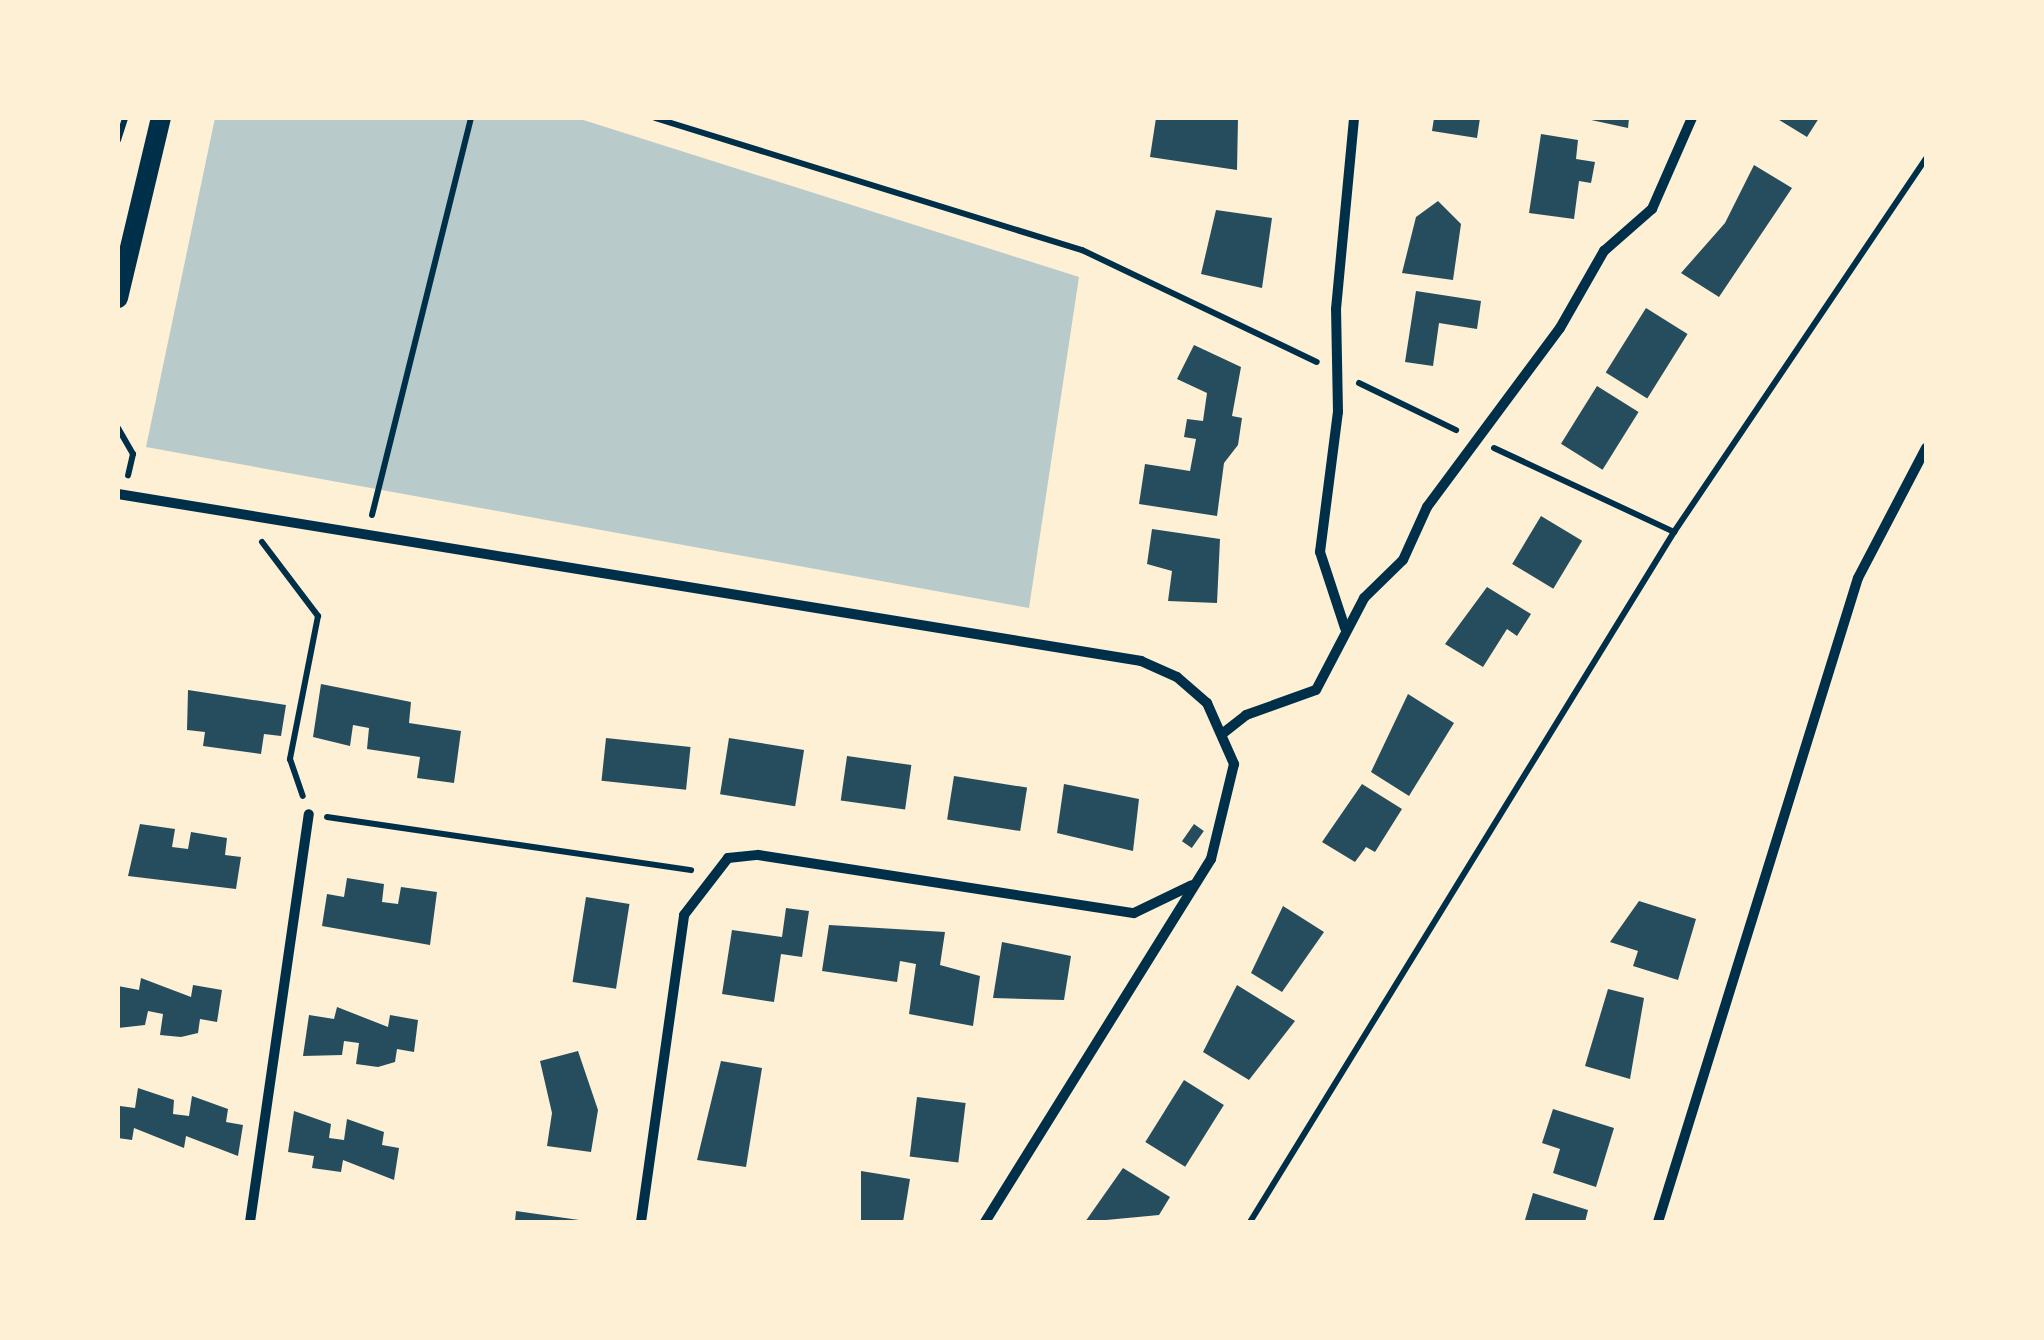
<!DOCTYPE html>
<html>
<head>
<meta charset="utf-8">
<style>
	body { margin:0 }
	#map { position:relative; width:2044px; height:1340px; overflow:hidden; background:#fdf0d5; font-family:"Titillium Web",sans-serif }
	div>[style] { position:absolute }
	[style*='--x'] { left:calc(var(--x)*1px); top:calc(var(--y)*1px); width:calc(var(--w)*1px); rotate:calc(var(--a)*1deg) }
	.green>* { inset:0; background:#b9caca }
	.building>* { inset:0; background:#264d5e; transform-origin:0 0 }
	.path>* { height:6px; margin:-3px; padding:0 3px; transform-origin:3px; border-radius:3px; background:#003049 }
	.minor>* { height:10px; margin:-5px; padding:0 5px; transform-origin:5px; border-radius:5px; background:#003049 }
	.secondary>* { height:20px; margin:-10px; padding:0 10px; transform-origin:10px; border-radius:10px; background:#003049 }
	span { translate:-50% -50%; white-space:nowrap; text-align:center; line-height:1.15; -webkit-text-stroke:8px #fdf0d5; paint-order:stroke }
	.frame { position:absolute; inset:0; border:120px solid #fdf0d5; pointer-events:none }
</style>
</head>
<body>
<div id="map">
	<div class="green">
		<i style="clip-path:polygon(215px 118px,577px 118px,1079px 277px,1029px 608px,146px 447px)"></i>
	</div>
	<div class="building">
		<i style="clip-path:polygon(1156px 118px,1238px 118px,1237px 170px,1150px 157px)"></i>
		<i style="clip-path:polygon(1434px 118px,1480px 118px,1477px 138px,1432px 131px)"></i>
		<i style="clip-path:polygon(1582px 118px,1629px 118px,1628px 128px)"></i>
		<i style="clip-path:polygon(1776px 118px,1819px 118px,1807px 137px)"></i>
		<i style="clip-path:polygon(1541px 134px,1578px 140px,1576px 159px,1595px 162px,1591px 183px,1579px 181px,1574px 219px,1529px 213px)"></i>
		<i style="clip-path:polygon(1754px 165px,1792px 188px,1719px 297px,1681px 273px,1725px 223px)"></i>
		<i style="clip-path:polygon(1438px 201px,1461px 224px,1453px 280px,1402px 273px,1416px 217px)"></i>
		<i style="clip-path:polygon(1216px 210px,1272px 218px,1262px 288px,1201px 274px)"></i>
		<i style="clip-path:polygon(1416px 291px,1481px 301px,1477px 329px,1439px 323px,1433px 366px,1405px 362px)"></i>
		<i style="left:1646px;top:308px;width:49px;height:76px;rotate:32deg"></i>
		<i style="clip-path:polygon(1194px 345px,1241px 367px,1232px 416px,1242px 418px,1238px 445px,1224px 463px,1217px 516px,1139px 504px,1145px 464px,1190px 471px,1196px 439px,1184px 437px,1187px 419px,1203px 421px,1207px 393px,1177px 379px)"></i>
		<i style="left:1597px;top:386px;width:49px;height:68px;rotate:32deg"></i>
		<i style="left:1541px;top:516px;width:48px;height:56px;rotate:31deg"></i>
		<i style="clip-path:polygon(1152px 529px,1220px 539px,1217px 603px,1168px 601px,1172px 571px,1147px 564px)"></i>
		<i style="clip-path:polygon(1487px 587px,1531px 614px,1517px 636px,1507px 629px,1483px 667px,1445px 644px)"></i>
		<i style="clip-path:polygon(321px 684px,411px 702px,409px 723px,461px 731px,454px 783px,417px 778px,420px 757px,367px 749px,369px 728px,353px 725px,350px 746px,313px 737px)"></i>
		<i style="clip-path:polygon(188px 690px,286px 705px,281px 736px,264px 734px,261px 754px,203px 746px,205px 732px,187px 730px)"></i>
		<i style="clip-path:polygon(1408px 694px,1454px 723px,1409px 796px,1371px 772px)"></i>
		<i style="left:606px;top:738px;width:85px;height:43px;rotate:6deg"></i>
		<i style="left:729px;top:738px;width:76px;height:57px;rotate:9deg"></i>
		<i style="left:847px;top:756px;width:65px;height:45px;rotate:8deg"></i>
		<i style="left:954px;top:776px;width:74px;height:44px;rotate:9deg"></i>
		<i style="clip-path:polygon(1064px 784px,1139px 799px,1133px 851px,1057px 833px)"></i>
		<i style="clip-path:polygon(1362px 784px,1402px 809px,1375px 852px,1366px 847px,1355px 862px,1322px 842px)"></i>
		<i style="clip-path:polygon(140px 824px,175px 829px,172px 847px,188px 849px,191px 832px,227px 838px,225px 855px,241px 857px,236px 889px,128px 876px)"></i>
		<i style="left:1194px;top:824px;width:12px;height:21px;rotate:35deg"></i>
		<i style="clip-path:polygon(347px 878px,384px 884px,382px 902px,398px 904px,401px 887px,437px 892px,430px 945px,322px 926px,327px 894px,344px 897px)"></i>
		<i style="left:586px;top:897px;width:44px;height:86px;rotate:9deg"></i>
		<i style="clip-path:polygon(1639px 901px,1696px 919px,1678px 980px,1633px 966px,1638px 951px,1610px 942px)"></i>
		<i style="clip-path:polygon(1283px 906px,1324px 932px,1282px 992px,1251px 973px)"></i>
		<i style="clip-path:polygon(786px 908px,809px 911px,802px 957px,781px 954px,774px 1002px,722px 994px,732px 930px,782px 937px)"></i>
		<i style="clip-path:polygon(829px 925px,945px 932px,940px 965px,980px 976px,973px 1026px,909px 1014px,916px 964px,900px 961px,897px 982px,822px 971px)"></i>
		<i style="clip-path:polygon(1002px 942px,1071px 956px,1064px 1000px,993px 998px)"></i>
		<i style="clip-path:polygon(141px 978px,191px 997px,193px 985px,222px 990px,217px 1022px,200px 1019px,198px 1033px,181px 1037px,160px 1035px,163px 1014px,148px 1011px,145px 1025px,118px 1028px,118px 986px,139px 990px)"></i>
		<i style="clip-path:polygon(1237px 985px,1295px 1021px,1249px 1080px,1203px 1052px)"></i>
		<i style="clip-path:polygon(1608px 989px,1644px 998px,1630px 1079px,1585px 1066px)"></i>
		<i style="clip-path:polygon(337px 1007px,388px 1027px,390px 1015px,418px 1020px,414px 1052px,397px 1049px,395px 1062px,378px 1067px,356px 1064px,359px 1043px,344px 1041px,342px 1055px,303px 1056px,309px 1015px,334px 1019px)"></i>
		<i style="clip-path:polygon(578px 1051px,598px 1110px,591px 1152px,547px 1146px,552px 1113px,540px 1061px)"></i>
		<i style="clip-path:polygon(721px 1061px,762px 1068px,746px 1167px,697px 1160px)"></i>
		<i style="left:1184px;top:1080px;width:47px;height:73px;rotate:32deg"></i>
		<i style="clip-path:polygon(138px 1088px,174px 1100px,173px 1114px,189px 1116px,192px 1096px,228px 1109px,226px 1122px,243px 1125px,238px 1156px,186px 1136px,184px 1148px,134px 1128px,132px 1140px,118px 1138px,118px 1092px,120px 1106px,135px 1108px)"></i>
		<i style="left:917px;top:1097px;width:49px;height:60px;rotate:7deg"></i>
		<i style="clip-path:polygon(1553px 1109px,1614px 1128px,1596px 1187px,1553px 1173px,1560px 1149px,1542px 1143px)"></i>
		<i style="clip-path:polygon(294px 1111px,331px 1124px,329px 1138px,344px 1140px,347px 1119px,384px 1132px,382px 1145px,399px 1148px,394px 1180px,343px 1160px,341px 1172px,312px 1168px,314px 1156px,288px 1152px)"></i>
		<i style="clip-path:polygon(1123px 1168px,1170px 1197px,1159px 1215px,1085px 1222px)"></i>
		<i style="clip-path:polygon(861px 1171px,910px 1179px,903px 1222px,861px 1222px)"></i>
		<i style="clip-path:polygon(1533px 1193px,1588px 1210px,1585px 1222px,1525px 1220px)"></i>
		<i style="clip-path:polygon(516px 1211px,579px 1220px,579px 1222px,515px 1222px)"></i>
	</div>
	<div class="path">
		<i style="--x:655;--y:118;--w:447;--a:17.2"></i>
		<i style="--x:1082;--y:250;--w:260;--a:25.5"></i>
		<i style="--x:118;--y:140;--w:23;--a:-72"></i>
		<i style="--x:1359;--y:383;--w:108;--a:25.9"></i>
		<i style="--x:118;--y:428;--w:30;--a:60"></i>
		<i style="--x:133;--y:454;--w:22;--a:103"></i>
		<i style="--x:1494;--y:448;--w:199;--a:25"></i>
		<i style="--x:372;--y:515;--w:409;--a:-76"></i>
		<i style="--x:262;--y:542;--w:93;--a:52.9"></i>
		<i style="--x:318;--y:616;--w:146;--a:101.1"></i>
		<i style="--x:290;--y:759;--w:39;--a:71"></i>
		<i style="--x:327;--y:817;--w:368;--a:8.3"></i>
		<i style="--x:1250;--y:1222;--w:810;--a:-58.43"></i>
		<i style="--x:1674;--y:532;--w:451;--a:-56"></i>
	</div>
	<div class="minor">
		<i style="--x:118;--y:494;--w:1037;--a:9.27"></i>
		<i style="--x:1141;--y:661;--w:39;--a:24"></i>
		<i style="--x:1177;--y:677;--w:40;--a:41"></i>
		<i style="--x:1207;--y:703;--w:67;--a:66.1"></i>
		<i style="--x:1234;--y:764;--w:98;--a:103.6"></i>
		<i style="--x:1211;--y:859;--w:428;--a:121.9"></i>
		<i style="--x:1345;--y:628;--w:80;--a:-108.2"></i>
		<i style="--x:1320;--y:552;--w:141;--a:-82.7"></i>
		<i style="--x:1338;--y:412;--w:103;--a:-91.1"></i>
		<i style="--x:1336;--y:309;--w:192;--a:-84.6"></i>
		<i style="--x:1222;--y:734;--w:31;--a:-38"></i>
		<i style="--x:1246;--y:715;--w:74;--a:-19.7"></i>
		<i style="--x:1316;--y:690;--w:104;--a:-62.4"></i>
		<i style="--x:1364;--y:598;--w:54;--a:-44.3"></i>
		<i style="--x:1403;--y:560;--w:58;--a:-65.6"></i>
		<i style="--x:1427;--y:507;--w:223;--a:-53.4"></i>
		<i style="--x:1560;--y:328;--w:89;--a:-60.3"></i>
		<i style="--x:1604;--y:251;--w:64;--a:-41.2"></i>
		<i style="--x:1652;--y:209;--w:99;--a:-66.3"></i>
		<i style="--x:250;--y:1222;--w:412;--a:-81.8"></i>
		<i style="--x:641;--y:1222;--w:310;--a:-82"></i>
		<i style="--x:684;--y:915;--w:72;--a:-52.3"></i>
		<i style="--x:728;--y:858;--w:30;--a:-6"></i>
		<i style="--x:758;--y:855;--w:380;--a:8.8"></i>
		<i style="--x:1134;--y:913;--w:64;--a:-25.8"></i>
		<i style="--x:1658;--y:1222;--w:674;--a:-72.75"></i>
		<i style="--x:1858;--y:578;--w:147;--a:-62.4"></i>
	</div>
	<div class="secondary">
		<i style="--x:118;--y:298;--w:185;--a:-76.6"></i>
	</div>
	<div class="frame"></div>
</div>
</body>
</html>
